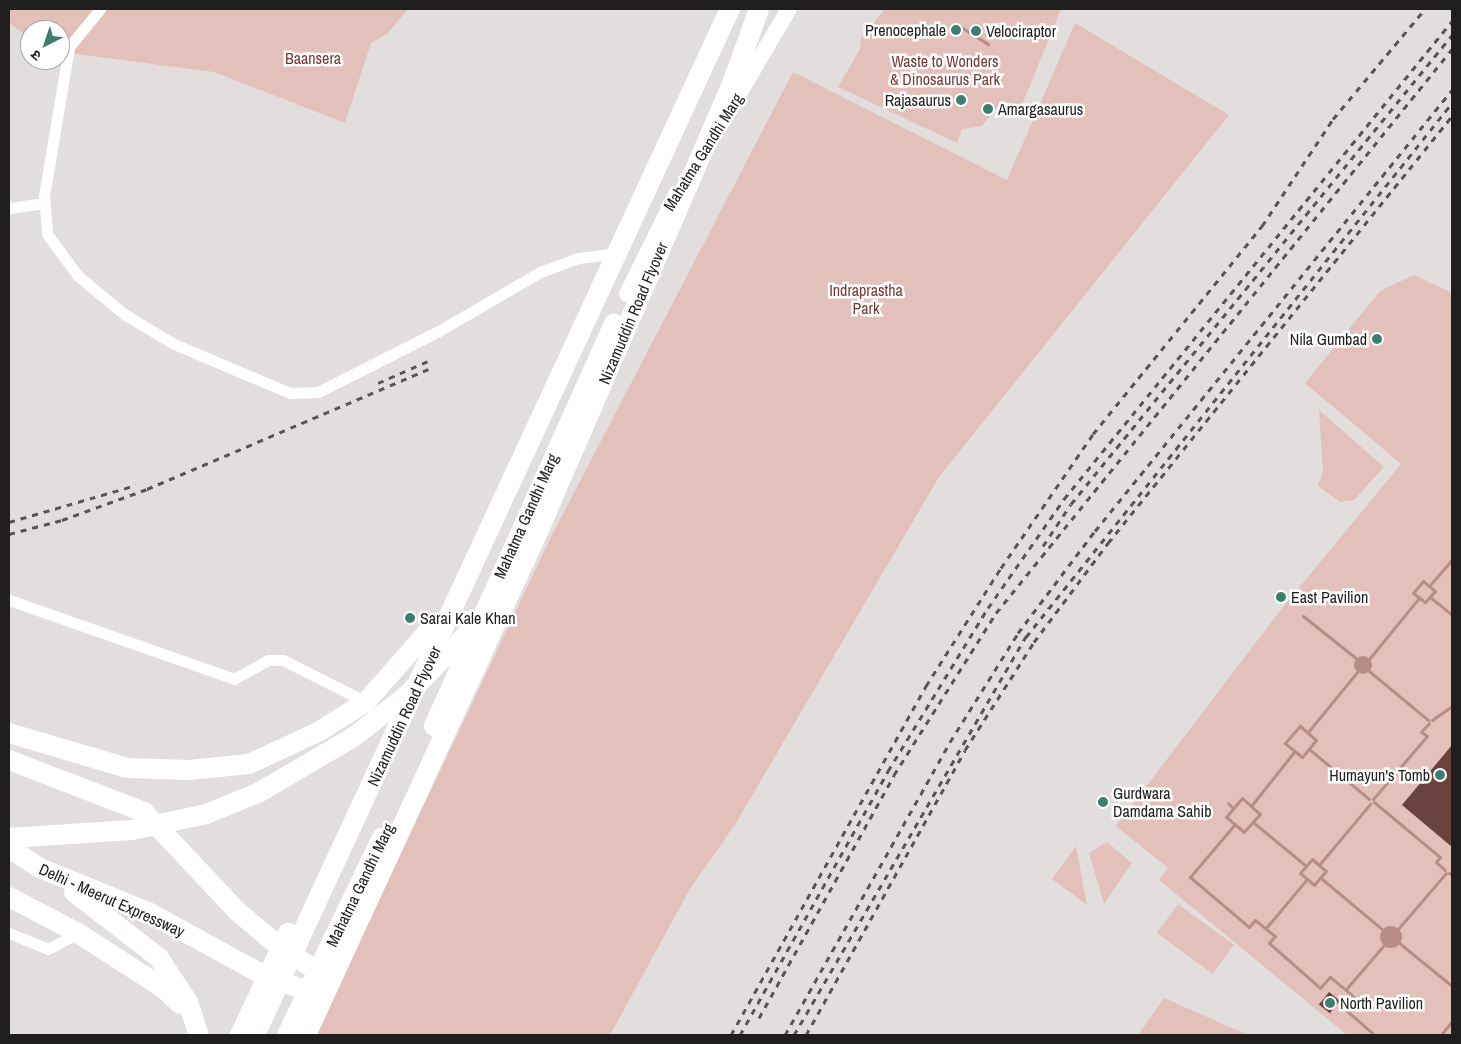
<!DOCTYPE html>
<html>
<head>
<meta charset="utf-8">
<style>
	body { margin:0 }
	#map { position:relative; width:1461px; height:1044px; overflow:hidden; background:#e3dede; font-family:"Archivo Narrow","Noto Sans Devanagari",sans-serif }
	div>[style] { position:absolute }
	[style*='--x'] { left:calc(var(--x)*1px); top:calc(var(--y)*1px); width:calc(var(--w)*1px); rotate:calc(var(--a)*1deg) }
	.green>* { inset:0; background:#e4c0bb; transform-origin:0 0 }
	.water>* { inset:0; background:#b98d87 }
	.round { border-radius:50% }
	.stream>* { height:3px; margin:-1.5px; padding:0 1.5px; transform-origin:1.5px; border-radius:1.5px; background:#b98d87 }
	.building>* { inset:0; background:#69423e; transform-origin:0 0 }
	.street>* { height:11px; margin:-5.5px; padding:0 5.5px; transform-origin:5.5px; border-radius:5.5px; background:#fff }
	.primary>* { height:16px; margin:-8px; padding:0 8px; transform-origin:8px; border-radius:8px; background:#fff }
	.highway>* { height:20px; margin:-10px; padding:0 10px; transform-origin:10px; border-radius:10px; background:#fff }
	.rail>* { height:3px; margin-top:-1.5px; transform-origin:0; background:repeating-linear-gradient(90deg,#585555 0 6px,transparent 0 12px) }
	.dots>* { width:14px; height:14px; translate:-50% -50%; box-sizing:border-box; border:2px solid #fff; border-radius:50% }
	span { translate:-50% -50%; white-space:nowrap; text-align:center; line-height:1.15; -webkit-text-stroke:5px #fff; paint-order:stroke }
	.poi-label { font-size:16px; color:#1f1d1d }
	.right { translate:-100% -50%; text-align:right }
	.left { translate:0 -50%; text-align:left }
	.park-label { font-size:16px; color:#763a34 }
	.street-label { font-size:16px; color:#1f1d1d }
	.frame { position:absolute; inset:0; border:10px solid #1f1d1d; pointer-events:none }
	.north { position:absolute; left:20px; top:20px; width:50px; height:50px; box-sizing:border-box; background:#fff; border:1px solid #a5a5a5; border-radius:50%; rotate:221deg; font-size:14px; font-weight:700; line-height:20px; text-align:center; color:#1f1d1d }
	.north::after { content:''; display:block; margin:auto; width:18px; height:22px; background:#3c7f70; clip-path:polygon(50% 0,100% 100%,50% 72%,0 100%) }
</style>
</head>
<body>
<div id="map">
	<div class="green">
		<i style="clip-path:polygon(9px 9px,408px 9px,388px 33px,371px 43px,345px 123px,214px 72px,60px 52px,60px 30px,30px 30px,30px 38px,9px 23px)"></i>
		<i style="clip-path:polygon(885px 9px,1061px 9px,1022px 105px,1002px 102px,982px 126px,962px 129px,957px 143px,838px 87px,860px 49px,861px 38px)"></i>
		<i style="clip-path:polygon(1075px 23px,1229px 115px,939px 477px,736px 823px,690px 889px,610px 1035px,315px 1035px,551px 537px,793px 72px,1007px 180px)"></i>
		<i style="clip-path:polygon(1414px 275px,1452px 293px,1452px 1035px,1347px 1035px,1159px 880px,1168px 868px,1116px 826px,1279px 612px,1401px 464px,1305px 383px,1380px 291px)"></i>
		<i style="clip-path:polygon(1319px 410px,1384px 467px,1354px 500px,1340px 502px,1318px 486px,1323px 472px)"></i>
		<i style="clip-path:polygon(1107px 842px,1132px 863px,1104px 904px,1089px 853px)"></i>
		<i style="clip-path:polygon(1076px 846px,1087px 905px,1052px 879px)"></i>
		<i style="left:1178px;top:904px;width:69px;height:36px;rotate:36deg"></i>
		<i style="clip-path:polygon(1164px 998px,1248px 1035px,1138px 1035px)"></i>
	</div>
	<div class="water">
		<i class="round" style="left:1354px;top:656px;width:18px;height:18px"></i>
		<i class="round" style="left:1380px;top:926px;width:22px;height:22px"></i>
	</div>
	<div class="stream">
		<i style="--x:956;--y:24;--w:38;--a:32"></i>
		<i style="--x:1423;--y:581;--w:16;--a:40"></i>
		<i style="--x:1435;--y:591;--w:15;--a:132"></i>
		<i style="--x:1425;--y:602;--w:15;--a:-143"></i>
		<i style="--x:1413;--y:593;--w:16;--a:-50"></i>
		<i style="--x:1430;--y:585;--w:33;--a:-49"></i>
		<i style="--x:1430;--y:597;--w:28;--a:39"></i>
		<i style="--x:1303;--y:616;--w:69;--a:38.5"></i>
		<i style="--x:1369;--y:659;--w:79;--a:-50.7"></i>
		<i style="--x:1369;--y:671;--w:77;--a:39.7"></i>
		<i style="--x:1432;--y:720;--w:24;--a:-35"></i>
		<i style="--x:1300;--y:726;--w:21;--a:41"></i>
		<i style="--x:1316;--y:740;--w:22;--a:129"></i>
		<i style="--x:1302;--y:757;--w:22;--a:-141"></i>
		<i style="--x:1285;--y:743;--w:23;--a:-49"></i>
		<i style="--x:1308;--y:732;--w:79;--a:-50.7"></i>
		<i style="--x:1309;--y:749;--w:78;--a:39.8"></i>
		<i style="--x:1242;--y:798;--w:24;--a:42"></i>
		<i style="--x:1260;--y:814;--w:24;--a:132"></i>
		<i style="--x:1244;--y:832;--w:23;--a:-140"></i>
		<i style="--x:1226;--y:817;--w:25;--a:-50"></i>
		<i style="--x:1373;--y:799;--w:83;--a:-49.4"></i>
		<i style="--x:1427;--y:736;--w:7;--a:-146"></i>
		<i style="--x:1421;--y:732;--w:12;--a:-48"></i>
		<i style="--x:1374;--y:802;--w:86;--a:39.8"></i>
		<i style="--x:1440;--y:857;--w:6;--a:129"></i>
		<i style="--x:1436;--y:862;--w:12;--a:42"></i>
		<i style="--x:1228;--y:803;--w:6;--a:45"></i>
		<i style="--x:1251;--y:806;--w:69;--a:-51.5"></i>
		<i style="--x:1254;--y:823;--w:66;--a:39.5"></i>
		<i style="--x:1235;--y:824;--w:70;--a:130.3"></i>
		<i style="--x:1190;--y:877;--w:77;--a:40.3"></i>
		<i style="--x:1249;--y:927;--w:9;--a:-49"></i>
		<i style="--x:1255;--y:920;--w:26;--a:39"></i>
		<i style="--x:1275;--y:936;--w:9;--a:131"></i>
		<i style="--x:1269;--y:943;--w:68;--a:41.4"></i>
		<i style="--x:1320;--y:988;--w:15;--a:-48"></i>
		<i style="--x:1330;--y:977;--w:22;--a:39"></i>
		<i style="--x:1347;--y:991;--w:13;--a:42"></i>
		<i style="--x:1357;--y:1000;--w:15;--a:132"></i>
		<i style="--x:1347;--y:1011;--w:37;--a:41"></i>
		<i style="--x:1312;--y:859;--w:18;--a:41"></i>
		<i style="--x:1326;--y:871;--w:18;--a:131"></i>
		<i style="--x:1314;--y:885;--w:18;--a:-139"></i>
		<i style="--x:1300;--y:873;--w:18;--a:-49"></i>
		<i style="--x:1319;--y:865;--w:80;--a:-50.1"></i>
		<i style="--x:1449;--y:873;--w:4;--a:34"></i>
		<i style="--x:1322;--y:879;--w:80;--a:39.9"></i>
		<i style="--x:1266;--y:928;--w:64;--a:-50.1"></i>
		<i style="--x:1397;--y:930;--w:75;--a:-49.3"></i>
		<i style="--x:1398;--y:942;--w:70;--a:39.2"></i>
		<i style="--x:1347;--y:988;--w:58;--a:-49.2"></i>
		<i style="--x:1441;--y:1035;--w:18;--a:-52"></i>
	</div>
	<div class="building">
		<i style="clip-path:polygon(1452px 745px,1452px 847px,1402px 805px)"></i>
		<i style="left:1329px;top:992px;width:14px;height:16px;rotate:39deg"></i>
	</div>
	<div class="street">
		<i style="--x:100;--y:9;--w:49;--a:129.2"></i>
		<i style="--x:69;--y:47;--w:151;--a:99.5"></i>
		<i style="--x:44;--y:196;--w:38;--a:85"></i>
		<i style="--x:47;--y:234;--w:52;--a:53.6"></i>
		<i style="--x:78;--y:276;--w:60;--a:39.6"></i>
		<i style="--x:124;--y:314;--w:58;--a:31"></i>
		<i style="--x:174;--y:344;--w:126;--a:22.9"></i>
		<i style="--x:290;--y:393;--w:28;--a:-2"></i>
		<i style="--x:318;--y:392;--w:133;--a:-26.8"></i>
		<i style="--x:437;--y:332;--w:119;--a:-30.2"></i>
		<i style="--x:540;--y:272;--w:40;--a:-20.2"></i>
		<i style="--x:578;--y:258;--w:38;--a:-7"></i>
		<i style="--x:9;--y:208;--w:36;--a:-8"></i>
		<i style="--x:9;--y:600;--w:238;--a:19.3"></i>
		<i style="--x:234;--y:679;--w:39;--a:-29"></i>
		<i style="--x:268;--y:660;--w:15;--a:0"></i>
		<i style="--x:283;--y:660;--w:93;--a:26.8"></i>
		<i style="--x:9;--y:933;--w:42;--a:22.3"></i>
		<i style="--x:48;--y:949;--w:34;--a:-28"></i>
	</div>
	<div class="primary">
		<i style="--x:723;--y:121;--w:130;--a:-59.5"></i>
		<i style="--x:627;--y:294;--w:110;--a:-63.7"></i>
	</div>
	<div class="highway">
		<i style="--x:434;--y:726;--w:441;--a:-65.9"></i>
		<i style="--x:9;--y:733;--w:123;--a:16.5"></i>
		<i style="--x:127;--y:768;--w:62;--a:1.8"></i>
		<i style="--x:189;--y:770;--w:60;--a:-5.7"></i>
		<i style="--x:249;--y:764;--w:76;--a:-24.9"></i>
		<i style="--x:318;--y:732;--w:57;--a:-32"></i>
		<i style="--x:366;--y:702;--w:98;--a:-48.7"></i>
		<i style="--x:9;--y:760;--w:145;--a:21.1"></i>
		<i style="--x:144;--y:812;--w:136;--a:46.8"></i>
		<i style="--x:237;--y:911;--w:57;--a:40.1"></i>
		<i style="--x:281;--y:948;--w:44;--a:31.9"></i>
		<i style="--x:9;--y:838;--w:123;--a:-3.7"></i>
		<i style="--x:132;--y:830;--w:76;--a:-12.2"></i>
		<i style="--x:206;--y:814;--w:56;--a:-22"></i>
		<i style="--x:258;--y:793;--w:113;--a:-30.4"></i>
		<i style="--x:355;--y:736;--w:65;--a:-38.1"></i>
		<i style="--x:406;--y:696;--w:87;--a:-45.5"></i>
		<i style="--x:9;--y:848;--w:37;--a:33"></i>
		<i style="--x:40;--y:868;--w:119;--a:22.2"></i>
		<i style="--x:150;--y:913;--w:131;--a:28.7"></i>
		<i style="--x:265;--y:976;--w:46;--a:19.2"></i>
		<i style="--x:74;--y:892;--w:108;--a:37.8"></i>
		<i style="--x:159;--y:958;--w:53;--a:56.6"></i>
		<i style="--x:188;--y:1002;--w:35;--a:72"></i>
		<i style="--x:9;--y:897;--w:78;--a:27.6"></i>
		<i style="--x:78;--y:933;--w:101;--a:32.9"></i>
		<i style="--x:163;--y:988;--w:23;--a:43"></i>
		<i style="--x:240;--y:1035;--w:113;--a:-64.8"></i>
		<i style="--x:255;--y:1035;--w:1131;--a:-65.16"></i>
		<i style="--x:287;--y:1035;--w:219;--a:-64.3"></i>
		<i style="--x:306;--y:1035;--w:554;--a:-65.24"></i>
		<i style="--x:538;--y:532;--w:491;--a:-66.6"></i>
		<i style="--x:733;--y:81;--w:77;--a:-70.1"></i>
	</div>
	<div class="rail">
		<i style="--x:378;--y:383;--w:55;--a:-23.7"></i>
		<i style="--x:9;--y:522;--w:132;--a:-16.2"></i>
		<i style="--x:9;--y:534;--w:55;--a:-14.8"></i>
		<i style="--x:62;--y:520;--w:90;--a:-20"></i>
		<i style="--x:147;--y:489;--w:309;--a:-23.1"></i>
		<i style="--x:1043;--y:546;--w:50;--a:-56.3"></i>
		<i style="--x:1071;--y:504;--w:604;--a:-50.91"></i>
		<i style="--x:759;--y:1018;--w:278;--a:-60.9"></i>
		<i style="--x:894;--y:775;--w:191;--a:-57.8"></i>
		<i style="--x:996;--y:613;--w:725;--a:-51.04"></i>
		<i style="--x:731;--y:1035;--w:400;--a:-60.8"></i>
		<i style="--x:926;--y:686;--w:140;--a:-57.6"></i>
		<i style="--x:1001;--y:568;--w:163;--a:-55.5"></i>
		<i style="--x:1093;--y:434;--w:268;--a:-50.9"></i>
		<i style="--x:1262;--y:226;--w:128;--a:-56.4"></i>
		<i style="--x:1333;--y:119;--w:143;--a:-50.1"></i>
		<i style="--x:740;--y:1035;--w:303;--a:-60.7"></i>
		<i style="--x:888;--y:771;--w:191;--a:-58.5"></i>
		<i style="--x:988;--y:608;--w:133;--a:-55.1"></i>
		<i style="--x:1064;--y:499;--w:616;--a:-50.93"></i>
		<i style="--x:785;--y:1035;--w:336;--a:-60.6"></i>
		<i style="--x:950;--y:742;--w:128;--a:-58"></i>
		<i style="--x:1018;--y:633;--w:128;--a:-53"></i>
		<i style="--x:1095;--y:531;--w:567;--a:-51.01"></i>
		<i style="--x:794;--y:1035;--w:461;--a:-59.8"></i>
		<i style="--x:1026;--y:637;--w:683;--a:-51.42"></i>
		<i style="--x:806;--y:1035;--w:326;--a:-60.8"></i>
		<i style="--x:965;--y:750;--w:128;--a:-57.4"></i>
		<i style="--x:1034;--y:642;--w:124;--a:-53.2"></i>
		<i style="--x:1108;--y:543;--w:548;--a:-51.14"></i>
	</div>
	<div class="dots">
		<i style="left:956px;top:30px;background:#3c7f70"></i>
		<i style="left:976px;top:31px;background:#3c7f70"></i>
		<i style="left:961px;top:100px;background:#3c7f70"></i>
		<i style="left:988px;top:109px;background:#3c7f70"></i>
		<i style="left:1377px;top:339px;background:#3c7f70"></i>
		<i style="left:1281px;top:597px;background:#3c7f70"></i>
		<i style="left:410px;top:618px;background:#3c7f70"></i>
		<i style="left:1440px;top:775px;background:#3c7f70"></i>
		<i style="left:1103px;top:802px;background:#3c7f70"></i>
		<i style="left:1330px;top:1003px;background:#3c7f70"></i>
	</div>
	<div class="poi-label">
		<span class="right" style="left:946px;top:30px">Prenocephale</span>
		<span class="left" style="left:986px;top:31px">Velociraptor</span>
		<span class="right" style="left:951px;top:100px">Rajasaurus</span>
		<span class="left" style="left:998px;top:109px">Amargasaurus</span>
		<span class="right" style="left:1367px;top:339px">Nila Gumbad</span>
		<span class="left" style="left:1291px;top:597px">East Pavilion</span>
		<span class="left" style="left:420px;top:618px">Sarai Kale Khan</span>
		<span class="right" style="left:1430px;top:775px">Humayun's Tomb</span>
		<span class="left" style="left:1113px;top:802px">Gurdwara<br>Damdama Sahib</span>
		<span class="left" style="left:1340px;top:1003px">North Pavilion</span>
	</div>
	<div class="park-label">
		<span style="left:313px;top:58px">Baansera</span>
		<span style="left:945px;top:70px">Waste to Wonders<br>&amp; Dinosaurus Park</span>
		<span style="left:866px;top:299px">Indraprastha<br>Park</span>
	</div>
	<div class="street-label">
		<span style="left:703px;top:152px;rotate:-58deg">Mahatma Gandhi Marg</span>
		<span style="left:633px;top:313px;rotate:-67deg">Nizamuddin Road Flyover</span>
		<span style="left:526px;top:516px;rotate:-66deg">Mahatma Gandhi Marg</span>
		<span style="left:404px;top:716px;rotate:-65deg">Nizamuddin Road Flyover</span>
		<span style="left:360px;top:885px;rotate:-64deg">Mahatma Gandhi Marg</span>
		<span style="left:112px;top:900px;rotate:24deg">Delhi - Meerut Expressway</span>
	</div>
	<div class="frame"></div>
	<div class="north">उ</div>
</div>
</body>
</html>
